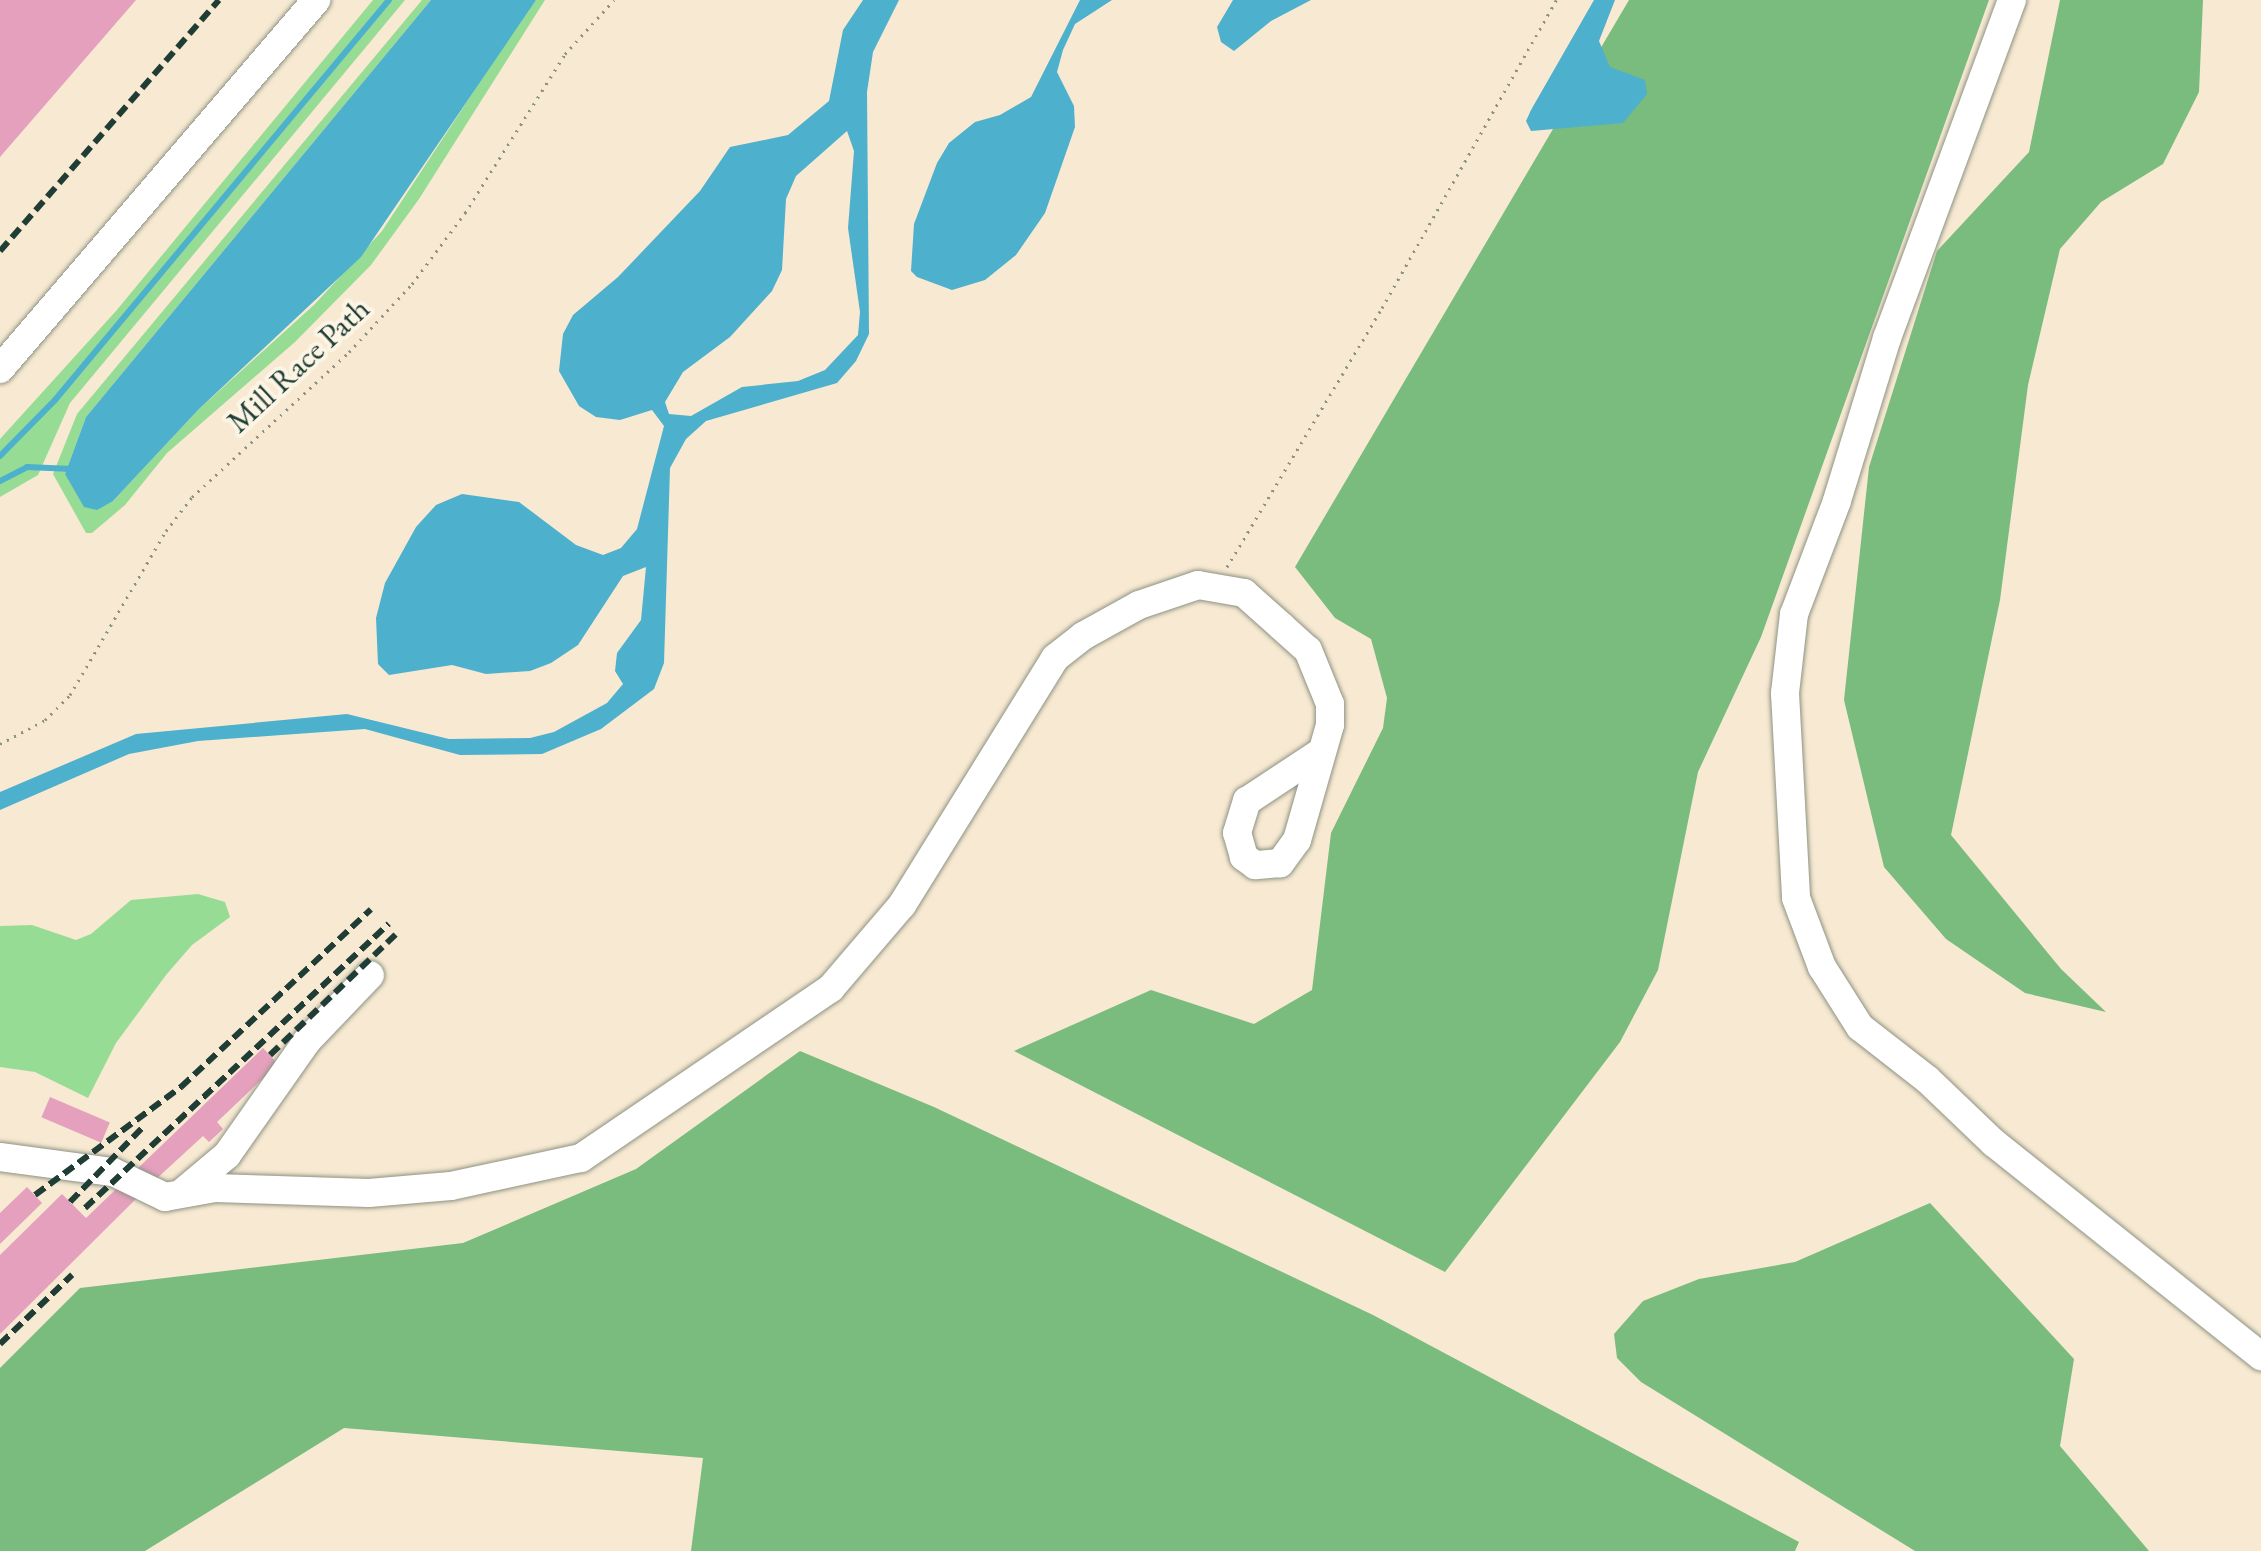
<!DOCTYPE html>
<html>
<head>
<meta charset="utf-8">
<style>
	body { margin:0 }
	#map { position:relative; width:2261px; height:1551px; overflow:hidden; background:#f8e9d2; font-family:"EB Garamond",serif }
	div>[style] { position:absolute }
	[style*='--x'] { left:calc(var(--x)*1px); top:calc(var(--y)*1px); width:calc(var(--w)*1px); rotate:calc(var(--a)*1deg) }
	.green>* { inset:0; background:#97dc95 }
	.forest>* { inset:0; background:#79bc7e }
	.water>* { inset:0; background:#4db0cc }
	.stream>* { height:6px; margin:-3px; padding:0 3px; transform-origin:3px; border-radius:3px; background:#4db0cc }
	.building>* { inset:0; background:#e4a0bd; transform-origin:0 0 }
	.path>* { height:3px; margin-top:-1.5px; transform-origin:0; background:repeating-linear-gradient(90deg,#8c9383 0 2px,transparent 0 8px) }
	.roads { filter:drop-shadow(0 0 2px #8c9383) drop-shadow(0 0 2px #8c9383) }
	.minor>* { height:28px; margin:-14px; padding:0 14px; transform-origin:14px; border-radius:14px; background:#fff }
	.rail>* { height:6px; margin-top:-3px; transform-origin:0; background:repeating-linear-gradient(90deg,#1f3d34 0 12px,transparent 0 18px) }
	span { translate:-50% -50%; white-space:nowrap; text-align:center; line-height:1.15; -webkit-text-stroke:8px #fcf5e5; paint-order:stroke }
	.street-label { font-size:32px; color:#1f3d34 }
</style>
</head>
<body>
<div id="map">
	<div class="green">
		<i style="clip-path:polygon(373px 0,405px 0,70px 403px,38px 475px,0 497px,0 439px,116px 311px)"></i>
		<i style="clip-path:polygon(422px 0,431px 0,86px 417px,65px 474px,113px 501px,198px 410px,315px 304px,382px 231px,524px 15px,536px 0,545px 0,419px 199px,371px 265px,295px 342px,167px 453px,125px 505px,92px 533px,86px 533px,53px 474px,77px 414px)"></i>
		<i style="clip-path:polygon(198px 894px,225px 902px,230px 917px,192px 945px,166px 975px,116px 1043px,88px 1098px,35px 1072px,0 1067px,0 926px,32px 925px,76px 940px,91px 934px,131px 900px)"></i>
	</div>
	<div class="forest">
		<i style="clip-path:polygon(1629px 0,1989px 0,1761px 637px,1698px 772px,1658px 970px,1620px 1042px,1445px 1272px,1014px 1051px,1151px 990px,1254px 1024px,1312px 990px,1331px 833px,1383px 728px,1387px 698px,1371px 639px,1335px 618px,1295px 567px)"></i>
		<i style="clip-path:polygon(2060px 0,2203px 0,2199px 92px,2163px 164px,2101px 202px,2060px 249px,2028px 385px,2000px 600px,1951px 835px,2061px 969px,2106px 1012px,2025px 993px,1946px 939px,1884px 867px,1844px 700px,1869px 467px,1937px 251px,2029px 152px)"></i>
		<i style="clip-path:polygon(800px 1051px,934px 1107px,1373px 1315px,1799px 1542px,1795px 1551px,691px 1551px,703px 1458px,344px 1428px,145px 1551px,0 1551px,0 1368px,80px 1288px,463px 1243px,636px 1169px)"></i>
		<i style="clip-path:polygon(1930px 1203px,2074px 1359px,2060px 1446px,2149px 1551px,1915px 1551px,1641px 1382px,1617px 1358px,1614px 1334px,1643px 1301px,1699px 1279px,1795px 1262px)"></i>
	</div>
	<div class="water">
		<i style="clip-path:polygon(431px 0,536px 0,361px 257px,198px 410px,113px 501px,97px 510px,84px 507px,65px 474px,86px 417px)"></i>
		<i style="clip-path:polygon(evenodd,863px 0,899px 0,873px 52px,867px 92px,869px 334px,856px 361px,837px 383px,706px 421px,686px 439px,670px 468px,664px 663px,654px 689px,601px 729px,542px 754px,460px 755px,365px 729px,198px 741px,129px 754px,0 810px,0 792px,136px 734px,347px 714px,449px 739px,530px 738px,554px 732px,607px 703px,623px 684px,615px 671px,617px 653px,641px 620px,646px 567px,623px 576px,578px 645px,551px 663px,530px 671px,486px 674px,452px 665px,389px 675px,378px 664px,376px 618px,385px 583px,416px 527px,436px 505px,462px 494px,519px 502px,576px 545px,603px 555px,621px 548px,637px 529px,664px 426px,652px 410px,620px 420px,596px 417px,579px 406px,559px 371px,563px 334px,573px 315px,618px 277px,700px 191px,730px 147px,788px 135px,829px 101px,843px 30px,863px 0,847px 131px,854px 151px,848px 228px,860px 312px,858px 335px,825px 370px,798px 381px,742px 387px,691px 416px,669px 414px,665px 402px,683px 372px,730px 337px,772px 291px,782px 270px,786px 199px,796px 176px,847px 131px)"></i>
		<i style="clip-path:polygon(1080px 0,1112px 0,1075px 24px,1063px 50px,1057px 72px,1074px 106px,1075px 127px,1045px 213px,1016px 255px,985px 280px,952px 290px,917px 277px,911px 271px,914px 224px,937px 163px,949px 143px,975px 122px,1000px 115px,1031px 97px)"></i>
		<i style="clip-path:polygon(1233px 0,1311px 0,1271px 21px,1234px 51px,1221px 42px,1217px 27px)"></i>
		<i style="clip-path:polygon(1594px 0,1615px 0,1599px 41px,1610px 67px,1645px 80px,1647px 94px,1623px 123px,1531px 131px,1526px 121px,1531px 110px)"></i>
	</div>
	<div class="stream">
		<i style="--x:0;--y:456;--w:78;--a:-45.5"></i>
		<i style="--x:55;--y:400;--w:521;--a:-50.14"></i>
		<i style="--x:0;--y:481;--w:30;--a:-27"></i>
		<i style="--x:27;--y:467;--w:45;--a:2.5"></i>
	</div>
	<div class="building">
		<i style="clip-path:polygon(0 0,136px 0,0 157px)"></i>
		<i style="clip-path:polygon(263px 1048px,278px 1064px,217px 1122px,223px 1129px,209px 1142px,203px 1136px,154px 1181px,0 1334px,0 1255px,62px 1194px,86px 1218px)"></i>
		<i style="left:50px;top:1097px;width:65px;height:22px;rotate:23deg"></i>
		<i style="clip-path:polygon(27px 1187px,42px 1203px,0 1244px,0 1213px)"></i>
	</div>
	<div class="path">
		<i style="--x:1227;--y:567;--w:302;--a:-59.1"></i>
		<i style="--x:1382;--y:308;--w:354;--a:-60.5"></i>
		<i style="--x:0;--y:744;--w:51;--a:-28.1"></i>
		<i style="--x:45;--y:720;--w:35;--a:-45"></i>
		<i style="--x:70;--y:695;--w:190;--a:-59.7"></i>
		<i style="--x:166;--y:531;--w:43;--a:-52.6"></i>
		<i style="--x:192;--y:497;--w:214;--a:-42.7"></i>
		<i style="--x:349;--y:352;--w:93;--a:-47.2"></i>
		<i style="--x:412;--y:284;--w:89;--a:-53.3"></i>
		<i style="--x:465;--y:213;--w:188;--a:-57.8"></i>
		<i style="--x:565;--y:54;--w:73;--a:-47.8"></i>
	</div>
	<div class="roads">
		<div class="minor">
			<i style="--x:2012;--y:0;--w:360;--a:110.3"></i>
			<i style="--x:1887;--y:338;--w:170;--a:107.1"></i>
			<i style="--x:1837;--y:501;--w:121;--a:110.8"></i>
			<i style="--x:1794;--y:614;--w:80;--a:96.5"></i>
			<i style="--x:1785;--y:693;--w:205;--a:86.9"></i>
			<i style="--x:1796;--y:898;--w:74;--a:69.4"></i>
			<i style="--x:1822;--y:967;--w:71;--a:57.7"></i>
			<i style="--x:1860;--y:1027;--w:86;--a:37.9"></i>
			<i style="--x:1928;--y:1080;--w:91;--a:43.7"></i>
			<i style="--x:1994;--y:1143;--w:342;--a:38.6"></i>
			<i style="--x:0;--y:369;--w:486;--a:-49.4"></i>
			<i style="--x:0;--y:1157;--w:114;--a:7.6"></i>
			<i style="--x:113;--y:1172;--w:58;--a:25.7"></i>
			<i style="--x:165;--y:1197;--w:51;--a:-10.2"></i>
			<i style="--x:215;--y:1188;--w:154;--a:1.9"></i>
			<i style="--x:369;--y:1193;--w:82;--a:-4.9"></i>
			<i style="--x:451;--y:1186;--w:133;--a:-12.2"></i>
			<i style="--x:581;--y:1158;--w:302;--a:-34.2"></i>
			<i style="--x:831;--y:988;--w:109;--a:-49.5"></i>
			<i style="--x:902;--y:905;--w:291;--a:-58.2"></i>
			<i style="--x:1055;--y:658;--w:36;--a:-38"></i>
			<i style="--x:1083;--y:636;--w:64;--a:-29"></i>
			<i style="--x:1139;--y:605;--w:62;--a:-18.7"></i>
			<i style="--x:1198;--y:585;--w:47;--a:9.9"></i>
			<i style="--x:1244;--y:593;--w:50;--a:41.7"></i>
			<i style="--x:1281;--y:626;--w:36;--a:42"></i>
			<i style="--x:1308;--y:650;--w:58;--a:67.8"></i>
			<i style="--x:1330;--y:704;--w:21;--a:90"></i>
			<i style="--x:1330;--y:725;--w:120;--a:106"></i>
			<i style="--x:1297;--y:840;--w:29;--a:126"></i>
			<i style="--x:1280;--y:863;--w:25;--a:175"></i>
			<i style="--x:1255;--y:865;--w:14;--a:-144"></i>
			<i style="--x:1244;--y:857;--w:25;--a:-106"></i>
			<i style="--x:1237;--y:833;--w:34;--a:-73"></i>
			<i style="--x:1247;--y:801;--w:89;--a:-33.5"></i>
			<i style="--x:184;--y:1191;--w:56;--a:-39.9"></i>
			<i style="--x:227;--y:1155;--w:139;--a:-54.9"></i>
			<i style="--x:307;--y:1041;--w:91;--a:-46.3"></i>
		</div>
	</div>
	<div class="rail">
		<i style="--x:0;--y:251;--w:333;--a:-48.9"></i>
		<i style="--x:270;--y:1055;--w:175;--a:-43.8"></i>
		<i style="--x:35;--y:1195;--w:182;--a:-36.5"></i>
		<i style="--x:181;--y:1087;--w:260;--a:-43.1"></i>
		<i style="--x:70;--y:1202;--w:107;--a:-45.8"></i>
		<i style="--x:85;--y:1208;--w:416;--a:-43.1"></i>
		<i style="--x:0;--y:1344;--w:100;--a:-43.8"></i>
	</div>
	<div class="street-label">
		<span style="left:298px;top:365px;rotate:-43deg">Mill Race Path</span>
	</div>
</div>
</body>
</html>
